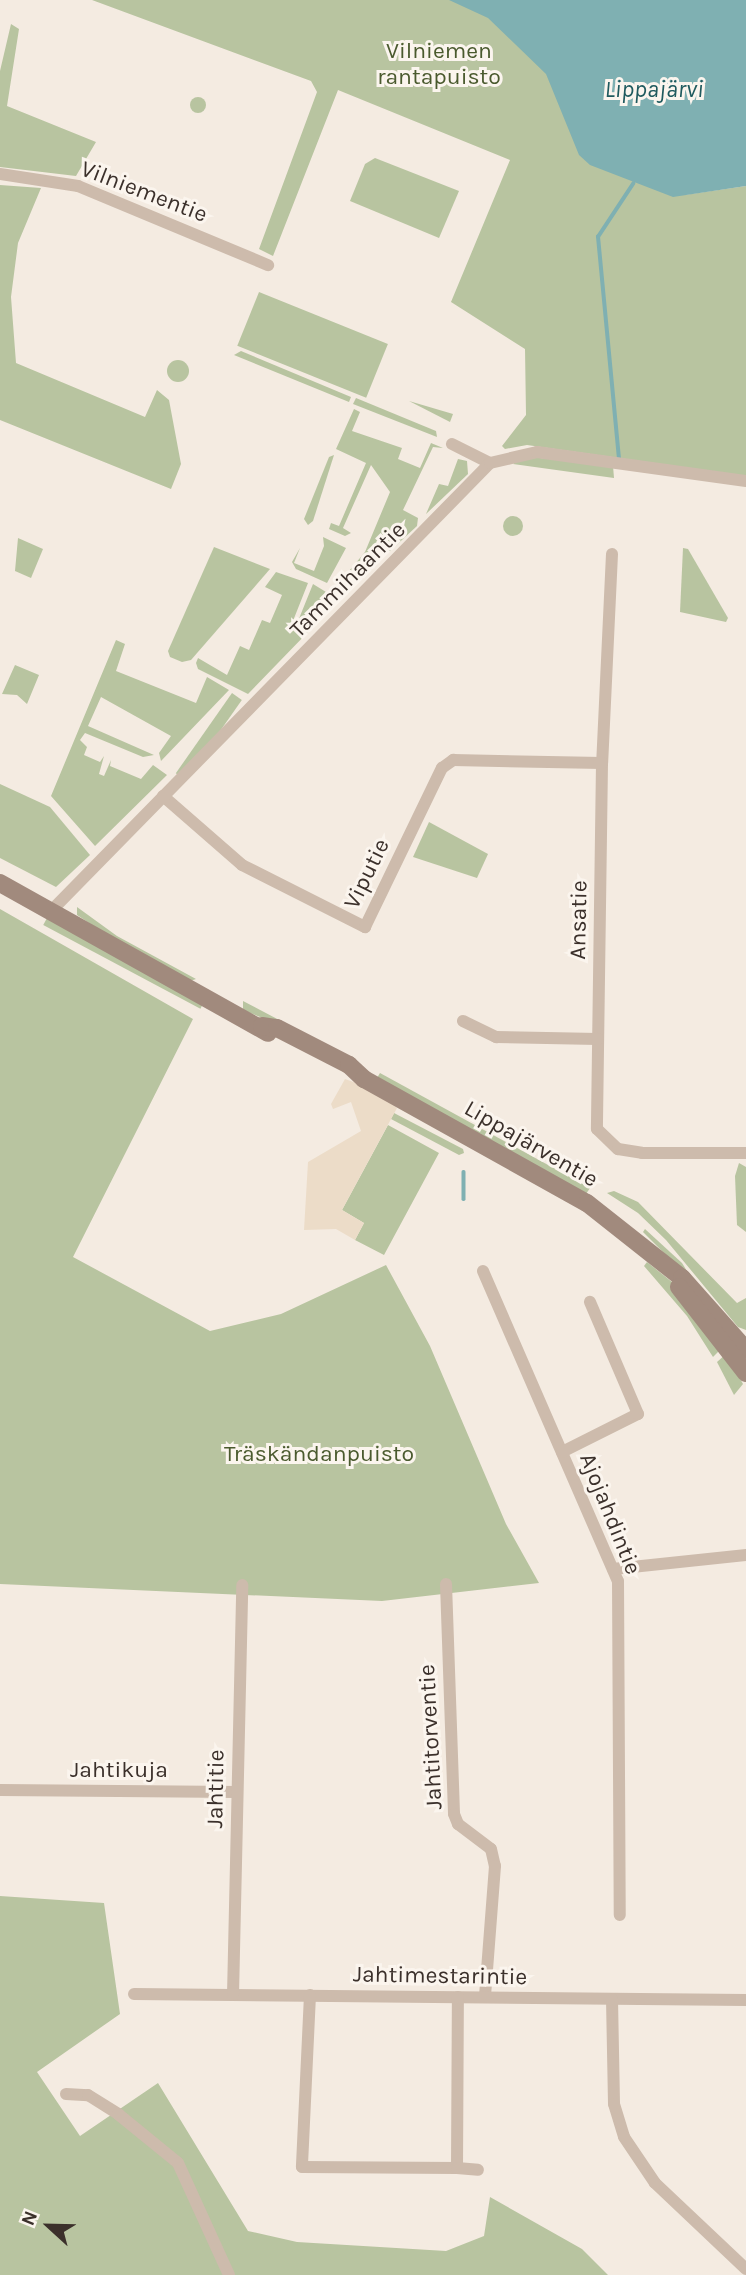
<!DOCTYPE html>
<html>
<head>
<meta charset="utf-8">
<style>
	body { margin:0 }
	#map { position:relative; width:746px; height:2275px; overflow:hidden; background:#f4ebe1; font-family:Karla,sans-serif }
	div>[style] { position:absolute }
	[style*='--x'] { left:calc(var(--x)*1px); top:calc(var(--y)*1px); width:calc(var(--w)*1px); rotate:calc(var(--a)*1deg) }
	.green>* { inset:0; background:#b8c4a0; transform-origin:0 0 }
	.round { border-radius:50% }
	.plaza>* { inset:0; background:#ecdcc8 }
	.water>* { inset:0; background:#7fb0b2 }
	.stream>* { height:3.5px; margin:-1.75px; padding:0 1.75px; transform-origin:1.75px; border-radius:1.75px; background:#7fb0b2 }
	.minor>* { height:12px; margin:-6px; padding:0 6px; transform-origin:6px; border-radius:6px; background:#cdbbac }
	.secondary>* { height:18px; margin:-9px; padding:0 9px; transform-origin:9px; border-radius:9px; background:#a18a7d }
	span { translate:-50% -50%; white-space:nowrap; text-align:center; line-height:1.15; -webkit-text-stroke:6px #fbf5ee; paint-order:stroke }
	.park-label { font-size:23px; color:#4a5a2e }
	.street-label { font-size:23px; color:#3b302b }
	.water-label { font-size:24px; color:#1f5a5e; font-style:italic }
	.north { position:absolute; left:14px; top:2191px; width:70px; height:70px; -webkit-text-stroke:5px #fbf5ee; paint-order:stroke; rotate:292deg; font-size:19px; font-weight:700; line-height:28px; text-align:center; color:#3b302b }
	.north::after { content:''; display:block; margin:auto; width:24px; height:32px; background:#3b302b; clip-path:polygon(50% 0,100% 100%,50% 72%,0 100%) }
</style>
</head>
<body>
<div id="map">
	<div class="green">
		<i style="clip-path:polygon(92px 0,746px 0,684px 195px,746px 186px,746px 476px,527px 445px,505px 449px,502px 446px,526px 415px,525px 349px,451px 302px,510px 160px,338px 90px,273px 256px,259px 249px,317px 92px,311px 81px)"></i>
		<i style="clip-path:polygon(11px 24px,19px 29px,7px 106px,96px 142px,76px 176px,0 167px,0 71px)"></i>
		<i class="round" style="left:190px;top:97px;width:16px;height:16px"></i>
		<i style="clip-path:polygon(375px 158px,459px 191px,439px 238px,350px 201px,365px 164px)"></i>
		<i style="clip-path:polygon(0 185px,41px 188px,18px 243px,11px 297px,16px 363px,145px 417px,157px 390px,169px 400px,181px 464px,171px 489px,0 420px)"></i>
		<i style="left:259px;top:292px;width:139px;height:58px;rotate:22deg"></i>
		<i style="clip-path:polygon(241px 351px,351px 397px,349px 402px,234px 355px)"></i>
		<i class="round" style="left:167px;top:360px;width:22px;height:22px"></i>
		<i style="clip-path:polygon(356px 398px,436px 431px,437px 437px,353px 404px)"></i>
		<i style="clip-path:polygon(409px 401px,453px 414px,450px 422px)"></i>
		<i style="clip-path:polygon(354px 409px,360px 412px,352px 431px,402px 448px,398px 459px,420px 468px,431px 443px,443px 448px,433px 447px,403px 510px,418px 518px,417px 526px,346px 592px,339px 583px,365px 552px,390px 492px,371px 465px,343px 528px,351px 533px,345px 536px,329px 529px,331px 523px,339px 526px,366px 463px,336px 449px)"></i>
		<i style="clip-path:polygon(334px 455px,313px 521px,308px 525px,304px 519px,329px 457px)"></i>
		<i style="clip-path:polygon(522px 456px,613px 466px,614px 478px,513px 464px)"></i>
		<i style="clip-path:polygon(458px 459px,467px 461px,468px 474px,426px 514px,439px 484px,448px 486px)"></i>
		<i class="round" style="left:503px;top:516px;width:20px;height:20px"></i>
		<i style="clip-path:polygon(323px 537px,346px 548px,327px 583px,296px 569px,292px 562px,300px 548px,294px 563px,314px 571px,324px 546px)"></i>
		<i style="clip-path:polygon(18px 538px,43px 549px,31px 578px,15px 571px)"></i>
		<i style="clip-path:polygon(214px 547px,270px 569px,191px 660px,182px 662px,170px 657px,168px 651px)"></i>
		<i style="clip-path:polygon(683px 548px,688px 549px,728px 618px,726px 622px,680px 612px)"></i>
		<i style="clip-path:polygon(276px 572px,308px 583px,289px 631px,296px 626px,313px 584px,339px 600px,248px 694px,198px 669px,196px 663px,198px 658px,227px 675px,240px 646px,249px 650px,262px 620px,270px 623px,282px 595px,265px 587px)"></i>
		<i style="clip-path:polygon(116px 640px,125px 644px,116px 671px,196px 703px,207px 677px,229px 690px,161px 761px,159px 753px,171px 736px,101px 697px,88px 726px,154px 755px,143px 757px,85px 733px,80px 740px,87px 747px,84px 755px,100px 762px,104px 756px,99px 774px,104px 776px,111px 760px,110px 766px,141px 779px,153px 765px,167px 775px,95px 846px,51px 796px)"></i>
		<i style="clip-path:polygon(15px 665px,39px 675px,27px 704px,17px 695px,2px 694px)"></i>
		<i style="left:232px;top:693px;width:12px;height:98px;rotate:35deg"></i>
		<i style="clip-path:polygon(0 784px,50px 807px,90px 855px,56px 887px,0 858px)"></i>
		<i style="clip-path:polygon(429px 822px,488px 854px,477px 878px,413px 857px)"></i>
		<i style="clip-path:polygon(77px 907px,117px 936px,196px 979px,190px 981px,112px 938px,77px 915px)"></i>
		<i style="clip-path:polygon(0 909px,193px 1019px,73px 1257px,210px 1331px,281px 1314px,386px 1265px,430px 1346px,506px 1524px,539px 1583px,382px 1601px,0 1584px)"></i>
		<i style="left:47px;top:918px;width:178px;height:8px;rotate:28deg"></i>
		<i style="clip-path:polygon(243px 1001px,283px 1022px,282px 1026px,243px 1010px)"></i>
		<i style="clip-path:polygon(380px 1073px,590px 1188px,586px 1194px,377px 1078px)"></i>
		<i style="clip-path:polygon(394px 1113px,463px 1149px,464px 1153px,459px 1155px,391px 1119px)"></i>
		<i style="clip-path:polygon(388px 1125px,439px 1153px,384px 1255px,355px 1240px,364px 1223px,342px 1210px)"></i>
		<i style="clip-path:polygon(739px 1163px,746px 1167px,746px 1232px,737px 1225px,735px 1176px)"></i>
		<i style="clip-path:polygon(614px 1191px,638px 1202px,737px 1303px,746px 1298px,746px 1330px,738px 1327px,666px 1240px,638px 1213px,607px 1193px)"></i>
		<i style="clip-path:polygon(645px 1229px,682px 1263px,695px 1284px,643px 1232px)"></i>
		<i style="clip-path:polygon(647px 1262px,672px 1282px,721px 1349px,713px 1357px,687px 1316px,644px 1266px)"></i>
		<i style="clip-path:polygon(726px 1354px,743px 1384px,734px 1395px,717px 1362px)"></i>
		<i style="clip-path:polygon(0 1896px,104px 1903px,120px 2014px,37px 2072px,80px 2136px,158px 2083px,248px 2231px,297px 2242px,446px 2251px,484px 2236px,490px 2197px,582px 2249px,608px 2275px,0 2275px)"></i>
	</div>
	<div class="plaza">
		<i style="clip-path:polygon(345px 1079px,376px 1090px,397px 1108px,342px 1210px,364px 1223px,355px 1240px,336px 1229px,304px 1230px,308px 1162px,361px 1131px,351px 1102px,333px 1109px,331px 1104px)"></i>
	</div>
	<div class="water">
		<i style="clip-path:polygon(449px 0,746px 0,746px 186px,673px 197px,590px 165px,579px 155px,546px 74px,488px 18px)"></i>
	</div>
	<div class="stream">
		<i style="--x:619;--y:459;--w:223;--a:-95.4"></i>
		<i style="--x:598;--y:237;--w:64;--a:-56.6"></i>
		<i style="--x:464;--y:1172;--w:27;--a:90"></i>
	</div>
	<div class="minor">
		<i style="--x:0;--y:174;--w:79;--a:8.7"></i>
		<i style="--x:78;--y:186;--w:206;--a:22.6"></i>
		<i style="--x:452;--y:444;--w:42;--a:26.6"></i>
		<i style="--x:612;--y:554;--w:209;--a:92.7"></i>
		<i style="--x:602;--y:763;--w:366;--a:90.8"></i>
		<i style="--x:597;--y:1129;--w:29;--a:44"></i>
		<i style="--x:618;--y:1149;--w:24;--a:9"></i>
		<i style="--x:642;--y:1153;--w:104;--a:0"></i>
		<i style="--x:163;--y:796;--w:105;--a:41.1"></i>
		<i style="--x:242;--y:865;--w:138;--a:26.8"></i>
		<i style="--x:365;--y:927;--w:177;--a:-64.2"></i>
		<i style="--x:442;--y:768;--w:14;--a:-36"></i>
		<i style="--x:453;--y:760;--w:149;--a:1.2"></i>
		<i style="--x:52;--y:910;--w:626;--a:-45.58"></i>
		<i style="--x:490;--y:463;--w:48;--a:-13.2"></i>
		<i style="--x:537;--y:452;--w:211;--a:7.9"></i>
		<i style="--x:463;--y:1021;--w:37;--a:26"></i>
		<i style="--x:496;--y:1037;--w:102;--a:1.1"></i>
		<i style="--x:483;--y:1271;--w:338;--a:66.5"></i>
		<i style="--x:618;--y:1581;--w:334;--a:89.7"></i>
		<i style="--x:562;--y:1452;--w:85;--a:-26.6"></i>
		<i style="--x:638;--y:1414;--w:122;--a:-113.2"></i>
		<i style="--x:613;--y:1569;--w:134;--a:-6"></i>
		<i style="--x:446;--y:1584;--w:230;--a:88"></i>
		<i style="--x:454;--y:1814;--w:11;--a:68"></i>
		<i style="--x:458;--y:1824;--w:41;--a:37.1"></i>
		<i style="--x:491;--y:1849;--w:17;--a:77"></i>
		<i style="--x:495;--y:1866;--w:131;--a:94.4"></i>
		<i style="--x:0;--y:1790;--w:237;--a:0.5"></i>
		<i style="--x:134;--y:1994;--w:612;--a:0.56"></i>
		<i style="--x:233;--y:1995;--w:410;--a:-88.7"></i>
		<i style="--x:310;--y:1995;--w:172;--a:92.7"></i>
		<i style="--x:302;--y:2167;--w:155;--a:0.4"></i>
		<i style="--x:457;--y:2168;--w:171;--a:-89.7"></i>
		<i style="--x:612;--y:1999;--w:105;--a:88.9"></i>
		<i style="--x:614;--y:2104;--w:34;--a:73"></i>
		<i style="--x:624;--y:2137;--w:55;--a:56"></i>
		<i style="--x:655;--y:2183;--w:125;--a:43.4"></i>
		<i style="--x:66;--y:2094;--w:22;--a:3"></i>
		<i style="--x:88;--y:2095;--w:36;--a:32"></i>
		<i style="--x:118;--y:2114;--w:77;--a:39.2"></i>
		<i style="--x:178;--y:2163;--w:123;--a:65.5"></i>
		<i style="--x:457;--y:2168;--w:21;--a:5"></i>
	</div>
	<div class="secondary">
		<i style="--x:0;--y:883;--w:307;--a:29.2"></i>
		<i style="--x:262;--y:1026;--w:15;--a:8"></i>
		<i style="--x:277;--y:1028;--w:81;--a:27.2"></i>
		<i style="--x:349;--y:1065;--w:21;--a:43"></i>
		<i style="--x:364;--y:1079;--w:255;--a:29.1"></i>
		<i style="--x:587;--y:1203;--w:121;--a:38.3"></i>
		<i style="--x:682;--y:1278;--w:96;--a:48.4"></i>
		<i style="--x:679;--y:1287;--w:109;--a:52.1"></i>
	</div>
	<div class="park-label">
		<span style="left:439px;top:64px">Vilniemen<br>rantapuisto</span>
		<span style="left:319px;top:1454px">Träskändanpuisto</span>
	</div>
	<div class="street-label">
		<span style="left:144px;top:192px;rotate:21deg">Vilniementie</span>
		<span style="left:348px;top:580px;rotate:-45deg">Tammihaantie</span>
		<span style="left:367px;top:874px;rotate:-64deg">Viputie</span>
		<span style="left:579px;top:920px;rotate:-89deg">Ansatie</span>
		<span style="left:531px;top:1144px;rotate:30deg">Lippajärventie</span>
		<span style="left:610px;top:1514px;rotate:68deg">Ajojahdintie</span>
		<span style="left:431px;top:1737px;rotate:-93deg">Jahtitorventie</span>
		<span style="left:119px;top:1770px">Jahtikuja</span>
		<span style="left:216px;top:1789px;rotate:-89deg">Jahtitie</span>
		<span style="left:440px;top:1976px;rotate:1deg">Jahtimestarintie</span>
	</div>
	<div class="water-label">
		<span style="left:654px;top:90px">Lippajärvi</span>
	</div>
	<div class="north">N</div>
</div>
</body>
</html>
